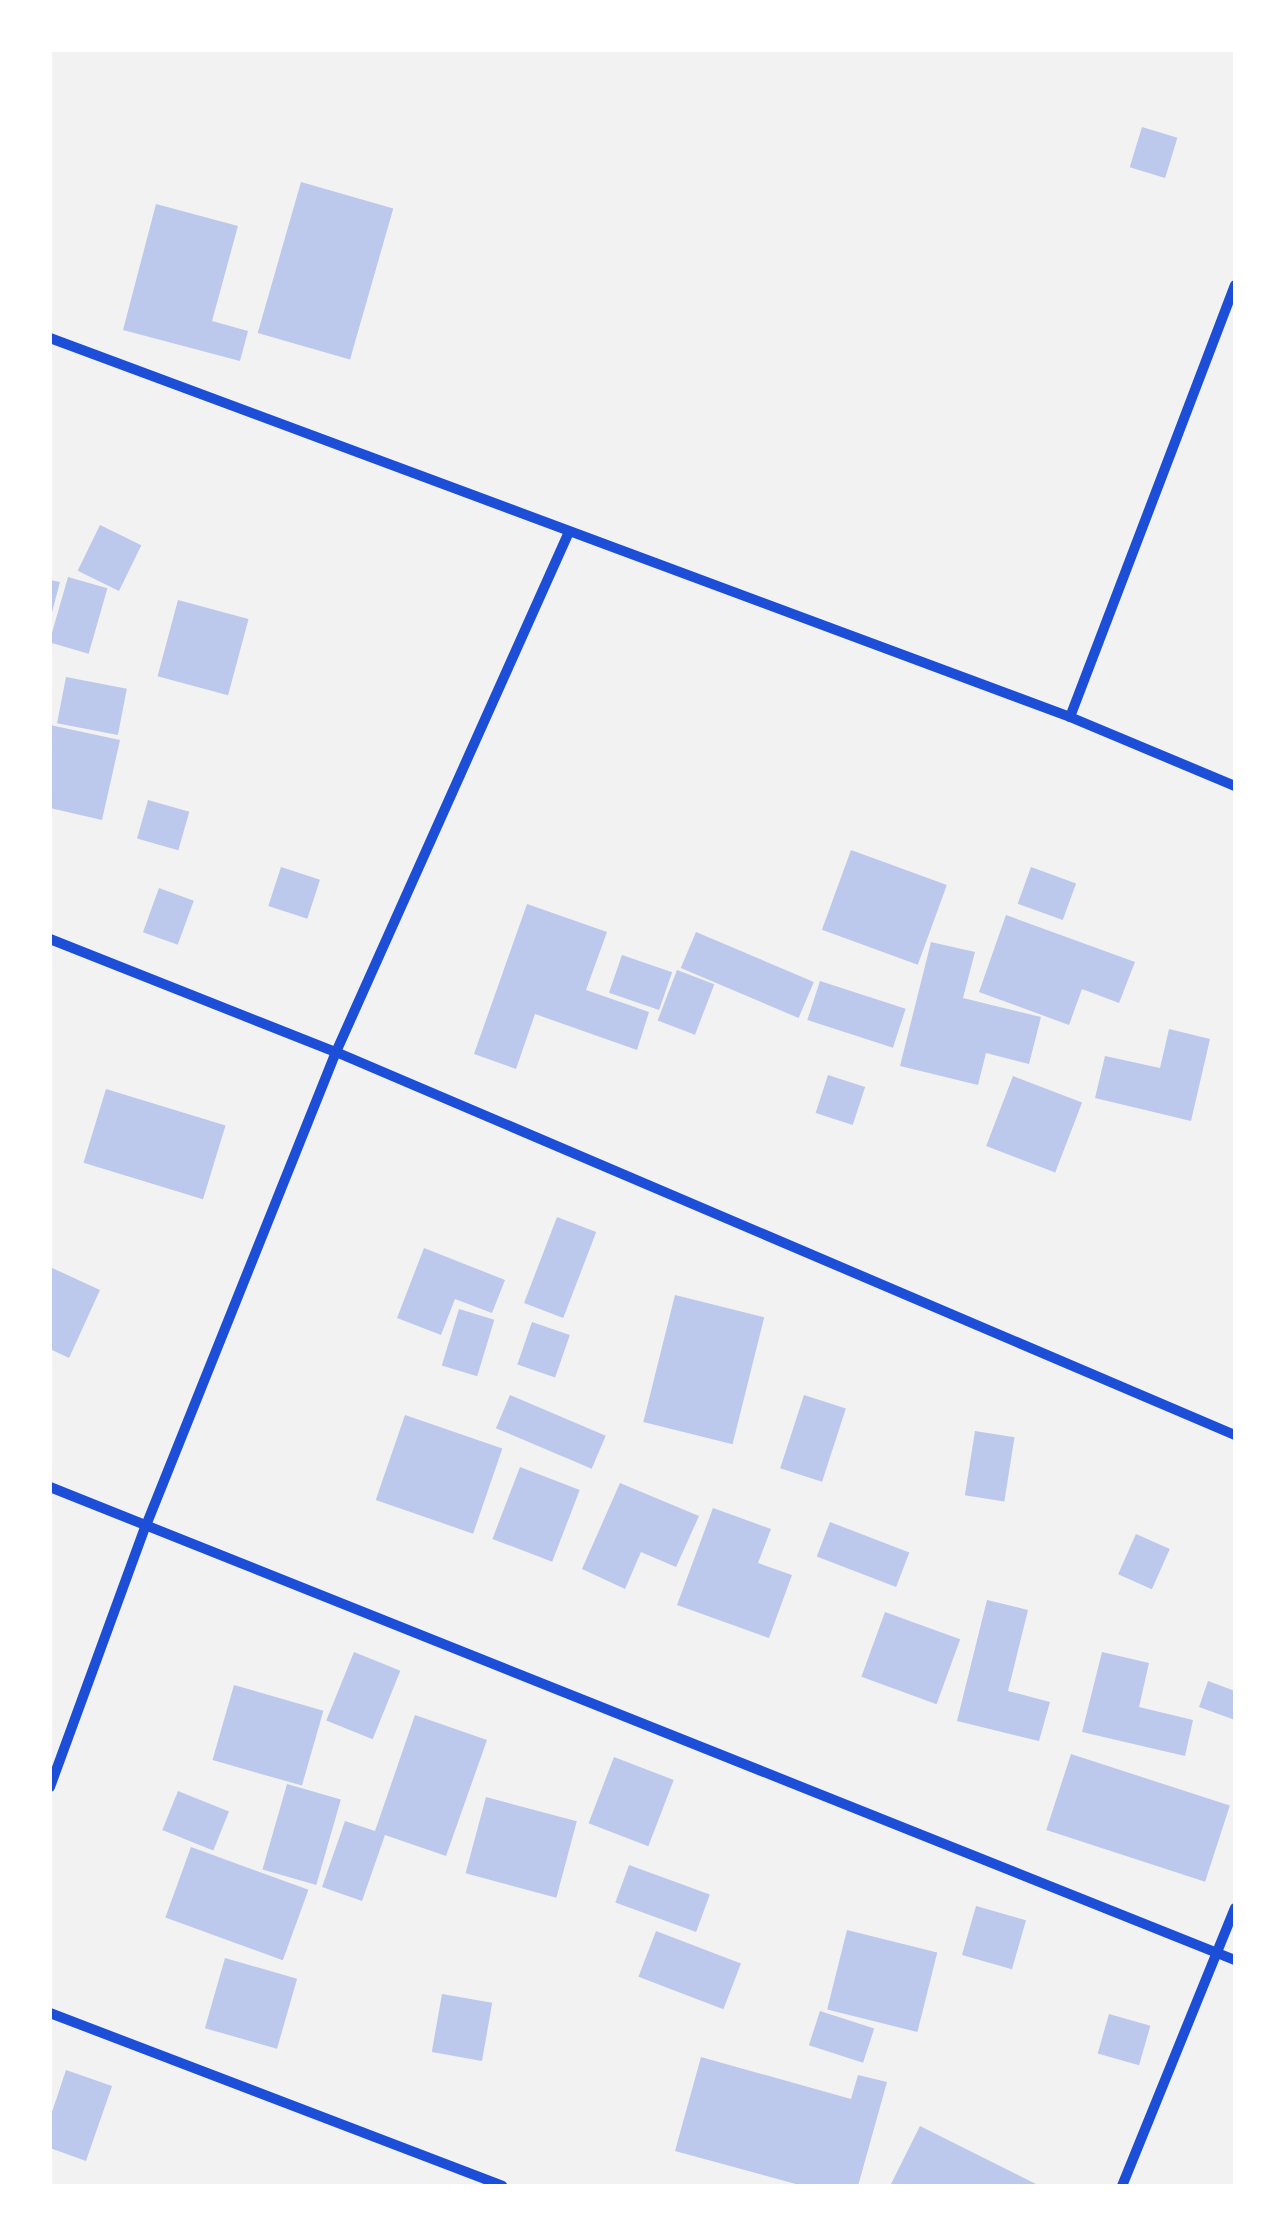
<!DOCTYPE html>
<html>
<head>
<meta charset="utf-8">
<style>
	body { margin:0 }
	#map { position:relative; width:1285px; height:2236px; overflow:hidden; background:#f2f2f2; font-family:"Golos Text",sans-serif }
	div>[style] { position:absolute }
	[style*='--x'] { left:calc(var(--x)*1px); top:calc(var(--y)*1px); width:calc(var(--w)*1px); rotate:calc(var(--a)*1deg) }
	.building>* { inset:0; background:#bdc9ec; transform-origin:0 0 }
	.minor>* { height:10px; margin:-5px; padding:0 5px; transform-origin:5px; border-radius:5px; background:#1d4ed8 }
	span { translate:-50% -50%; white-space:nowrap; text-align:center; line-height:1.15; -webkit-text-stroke:8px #fff; paint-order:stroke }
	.frame { position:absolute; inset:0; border:52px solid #fff; pointer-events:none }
</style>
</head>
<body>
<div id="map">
	<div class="building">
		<i style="left:1142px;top:127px;width:37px;height:42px;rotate:17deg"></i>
		<i style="left:301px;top:182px;width:96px;height:157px;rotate:16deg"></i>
		<i style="clip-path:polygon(156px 204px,238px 226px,212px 321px,248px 331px,240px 361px,123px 330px)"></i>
		<i style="left:100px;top:525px;width:46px;height:51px;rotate:26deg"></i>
		<i style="left:68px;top:577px;width:41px;height:68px;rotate:16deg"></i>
		<i style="clip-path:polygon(50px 580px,60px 582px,51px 616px,50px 616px)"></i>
		<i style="left:178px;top:600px;width:73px;height:79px;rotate:15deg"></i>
		<i style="left:66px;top:677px;width:62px;height:47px;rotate:11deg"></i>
		<i style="clip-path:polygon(50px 725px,120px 740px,102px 820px,50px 808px)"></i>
		<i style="left:148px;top:800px;width:43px;height:40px;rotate:16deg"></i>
		<i style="left:851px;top:850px;width:102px;height:85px;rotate:20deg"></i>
		<i style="left:281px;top:867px;width:41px;height:41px;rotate:18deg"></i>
		<i style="left:1031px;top:867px;width:48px;height:39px;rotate:20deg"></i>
		<i style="left:159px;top:888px;width:37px;height:47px;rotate:20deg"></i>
		<i style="clip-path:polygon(527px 904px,607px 932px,586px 990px,649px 1012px,637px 1050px,535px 1014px,516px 1069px,474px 1054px)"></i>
		<i style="clip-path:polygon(1006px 915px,1135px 962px,1119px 1003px,1082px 989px,1069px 1025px,979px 992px)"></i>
		<i style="left:696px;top:932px;width:128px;height:39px;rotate:23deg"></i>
		<i style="clip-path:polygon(931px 942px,975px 952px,963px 998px,1041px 1017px,1029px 1064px,986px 1053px,978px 1085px,900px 1066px)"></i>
		<i style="left:622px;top:955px;width:53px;height:40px;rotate:19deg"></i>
		<i style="left:677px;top:970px;width:40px;height:54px;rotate:21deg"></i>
		<i style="left:820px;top:981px;width:90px;height:41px;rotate:18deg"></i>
		<i style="clip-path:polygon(1169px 1029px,1210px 1039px,1191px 1121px,1095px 1098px,1105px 1056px,1160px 1068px)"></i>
		<i style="left:828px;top:1075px;width:39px;height:40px;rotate:18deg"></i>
		<i style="left:1013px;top:1076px;width:74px;height:75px;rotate:21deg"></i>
		<i style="left:106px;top:1089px;width:125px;height:77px;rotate:17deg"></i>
		<i style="left:557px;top:1217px;width:42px;height:92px;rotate:21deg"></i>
		<i style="clip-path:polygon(424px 1248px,505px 1280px,492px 1313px,455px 1299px,441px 1335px,397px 1318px)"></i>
		<i style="clip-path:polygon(50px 1267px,100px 1290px,69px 1358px,50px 1349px)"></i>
		<i style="left:675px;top:1295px;width:92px;height:131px;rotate:14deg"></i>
		<i style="left:459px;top:1309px;width:37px;height:59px;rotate:17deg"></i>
		<i style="left:532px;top:1322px;width:40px;height:45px;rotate:19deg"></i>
		<i style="left:510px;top:1395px;width:104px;height:36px;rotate:23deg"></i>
		<i style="left:804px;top:1395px;width:44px;height:77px;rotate:18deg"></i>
		<i style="left:405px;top:1415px;width:103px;height:90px;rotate:19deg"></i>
		<i style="left:975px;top:1431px;width:40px;height:65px;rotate:9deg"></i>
		<i style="left:520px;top:1467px;width:64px;height:77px;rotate:21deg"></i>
		<i style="clip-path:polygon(620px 1483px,699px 1516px,676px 1567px,641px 1552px,625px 1589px,582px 1569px)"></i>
		<i style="clip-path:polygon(713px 1508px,771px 1529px,758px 1563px,792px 1575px,769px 1638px,677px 1605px)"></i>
		<i style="left:830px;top:1522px;width:85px;height:37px;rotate:21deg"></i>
		<i style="left:1136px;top:1534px;width:37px;height:44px;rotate:24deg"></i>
		<i style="clip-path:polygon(987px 1600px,1028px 1610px,1008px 1691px,1050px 1702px,1039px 1741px,957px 1721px)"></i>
		<i style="left:885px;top:1612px;width:80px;height:69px;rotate:20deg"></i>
		<i style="left:354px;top:1652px;width:50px;height:74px;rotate:22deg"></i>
		<i style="clip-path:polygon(1102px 1652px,1149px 1663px,1139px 1707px,1193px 1720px,1185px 1756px,1082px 1732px)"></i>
		<i style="clip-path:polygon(1208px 1681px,1235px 1691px,1235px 1720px,1199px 1707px)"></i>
		<i style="left:234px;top:1685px;width:93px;height:78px;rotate:16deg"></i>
		<i style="clip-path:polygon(415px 1715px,487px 1740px,446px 1856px,385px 1835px,362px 1901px,322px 1887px,345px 1821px,375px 1831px)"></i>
		<i style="left:1071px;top:1754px;width:167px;height:80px;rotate:18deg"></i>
		<i style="left:614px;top:1757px;width:64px;height:71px;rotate:21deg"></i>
		<i style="left:287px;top:1784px;width:56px;height:89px;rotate:16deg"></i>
		<i style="left:178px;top:1791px;width:55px;height:42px;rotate:22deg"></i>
		<i style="left:486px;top:1797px;width:94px;height:79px;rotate:15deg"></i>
		<i style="left:191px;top:1847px;width:125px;height:75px;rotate:20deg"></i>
		<i style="left:629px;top:1865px;width:86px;height:40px;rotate:20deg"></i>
		<i style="left:976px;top:1906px;width:52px;height:51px;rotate:16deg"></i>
		<i style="left:847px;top:1930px;width:93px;height:82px;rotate:14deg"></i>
		<i style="left:656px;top:1931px;width:91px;height:49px;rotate:21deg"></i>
		<i style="left:225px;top:1958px;width:75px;height:73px;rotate:16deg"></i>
		<i style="left:442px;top:1994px;width:51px;height:59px;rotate:10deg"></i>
		<i style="left:820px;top:2011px;width:57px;height:36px;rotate:18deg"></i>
		<i style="left:1109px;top:2014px;width:43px;height:41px;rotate:16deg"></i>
		<i style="clip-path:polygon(701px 2057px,851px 2099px,858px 2075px,887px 2082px,858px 2186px,803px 2186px,675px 2151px)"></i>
		<i style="clip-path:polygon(66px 2070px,112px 2086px,86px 2161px,50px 2148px,50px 2118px)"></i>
		<i style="clip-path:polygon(920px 2126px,1040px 2186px,890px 2186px)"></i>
	</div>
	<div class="minor">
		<i style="--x:50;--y:338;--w:1088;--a:20.38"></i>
		<i style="--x:1070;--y:717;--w:179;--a:22.7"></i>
		<i style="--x:1070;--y:717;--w:462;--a:-69.1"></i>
		<i style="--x:50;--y:939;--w:308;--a:21.6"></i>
		<i style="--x:336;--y:1052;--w:977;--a:23.08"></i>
		<i style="--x:50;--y:1487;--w:1276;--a:21.76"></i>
		<i style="--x:50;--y:1787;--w:276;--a:-69.9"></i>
		<i style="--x:145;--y:1528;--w:513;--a:-68.14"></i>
		<i style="--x:336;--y:1052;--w:568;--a:-65.87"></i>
		<i style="--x:50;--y:2013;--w:484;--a:20.9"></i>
		<i style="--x:1122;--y:2186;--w:300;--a:-67.9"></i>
	</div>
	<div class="frame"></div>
</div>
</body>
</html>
